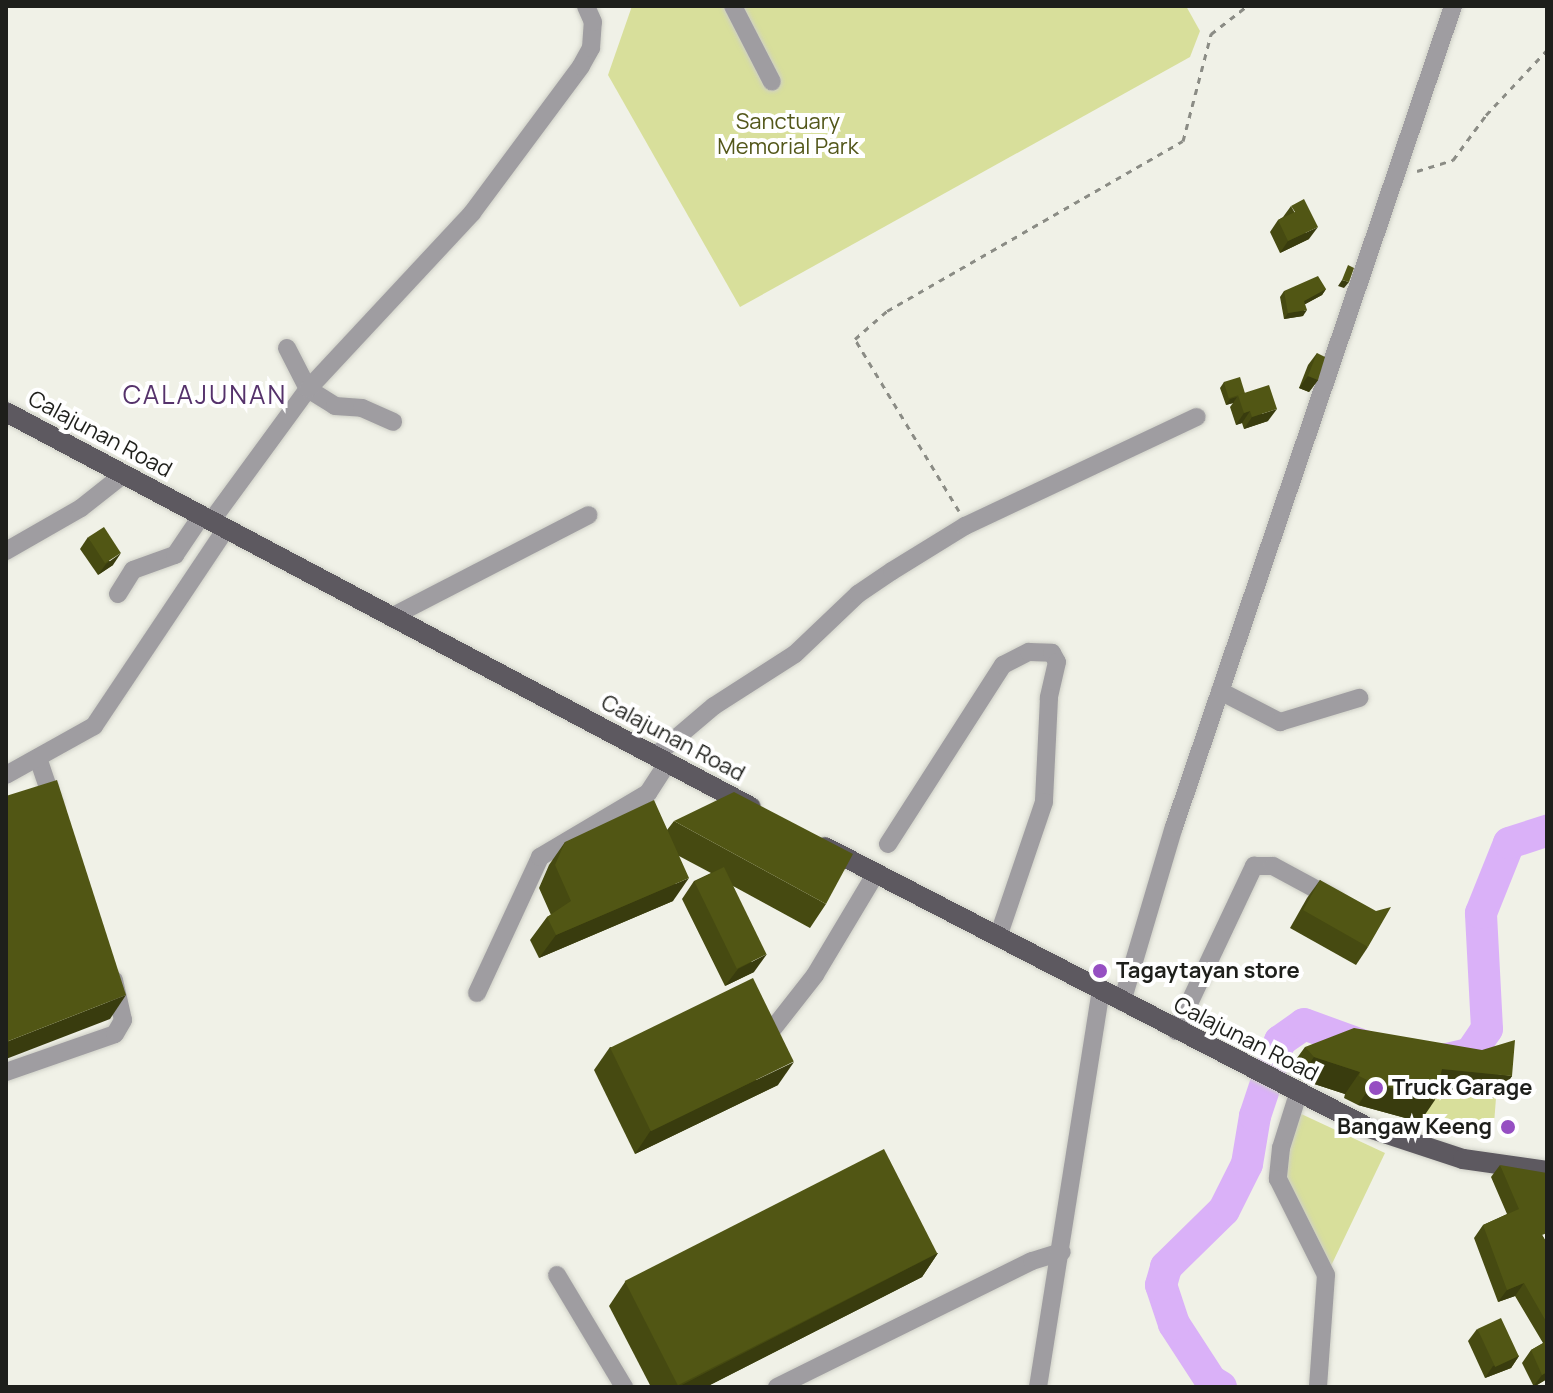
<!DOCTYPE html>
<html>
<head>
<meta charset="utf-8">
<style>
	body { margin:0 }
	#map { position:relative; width:1553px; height:1393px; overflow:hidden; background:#f0f1e7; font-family:Manrope,sans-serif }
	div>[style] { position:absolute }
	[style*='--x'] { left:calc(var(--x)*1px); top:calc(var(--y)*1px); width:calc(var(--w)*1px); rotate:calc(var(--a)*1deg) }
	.green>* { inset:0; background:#d8df9b }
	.river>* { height:32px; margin:-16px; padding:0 16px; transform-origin:16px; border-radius:16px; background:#dab1f8 }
	.path>* { height:3px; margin-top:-1.5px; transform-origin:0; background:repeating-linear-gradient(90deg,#8b8c85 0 6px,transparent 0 12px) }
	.roads { filter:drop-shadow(0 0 2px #cecfc6) drop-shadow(0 0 2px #cecfc6) }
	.minor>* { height:18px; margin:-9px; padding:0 9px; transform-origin:9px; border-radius:9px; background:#9f9da1 }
	.major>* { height:20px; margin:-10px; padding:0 10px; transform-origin:10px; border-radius:10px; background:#5d5960 }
	.wall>* { inset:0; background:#464a11 }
	.shaded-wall>* { inset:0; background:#393c0e }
	.building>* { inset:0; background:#515614; transform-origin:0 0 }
	.dots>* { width:22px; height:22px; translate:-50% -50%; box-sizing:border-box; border:4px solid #fff; border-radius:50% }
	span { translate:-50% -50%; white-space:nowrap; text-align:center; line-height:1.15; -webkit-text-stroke:8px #fff; paint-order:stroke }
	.park-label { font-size:22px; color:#53571a }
	.street-label { font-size:22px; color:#1e1f1b }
	.poi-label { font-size:22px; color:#1e1f1b; font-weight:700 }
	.left { translate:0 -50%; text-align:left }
	.right { translate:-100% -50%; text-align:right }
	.quarter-label { font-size:26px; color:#55326b; letter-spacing:2px }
	.frame { position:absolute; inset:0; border:8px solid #1e1f1b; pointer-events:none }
</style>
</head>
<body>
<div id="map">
	<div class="green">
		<i style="clip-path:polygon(632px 6px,1186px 6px,1200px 31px,1190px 57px,740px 307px,608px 75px)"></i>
		<i style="clip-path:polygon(1426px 1091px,1496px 1098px,1493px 1137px,1420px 1122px)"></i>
		<i style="clip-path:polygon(1297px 1112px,1385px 1153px,1330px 1268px,1283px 1178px)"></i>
	</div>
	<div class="river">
		<i style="--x:1434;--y:1062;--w:37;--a:-13"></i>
		<i style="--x:1470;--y:1054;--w:30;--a:-56"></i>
		<i style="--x:1487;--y:1029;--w:116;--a:-93"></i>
		<i style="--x:1481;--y:913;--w:75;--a:-68.2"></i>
		<i style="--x:1509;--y:843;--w:40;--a:-18"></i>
		<i style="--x:1221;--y:1387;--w:12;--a:-149"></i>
		<i style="--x:1211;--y:1381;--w:68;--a:-123"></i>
		<i style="--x:1174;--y:1324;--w:41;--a:-108.4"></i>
		<i style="--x:1161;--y:1285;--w:19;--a:-74"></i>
		<i style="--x:1166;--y:1267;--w:81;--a:-44.5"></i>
		<i style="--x:1224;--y:1210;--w:51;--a:-63.4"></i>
		<i style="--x:1247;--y:1164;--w:49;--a:-80.5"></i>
		<i style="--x:1255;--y:1116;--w:79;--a:-71.6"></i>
		<i style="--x:1280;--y:1041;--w:29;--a:-35"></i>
		<i style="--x:1304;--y:1024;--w:76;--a:20.1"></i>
	</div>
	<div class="path">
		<i style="--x:1417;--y:171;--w:38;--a:-17"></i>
		<i style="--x:1453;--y:160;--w:56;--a:-53.7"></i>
		<i style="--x:1486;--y:115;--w:89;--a:-46.8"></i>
		<i style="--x:959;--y:511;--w:201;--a:-121.2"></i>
		<i style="--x:855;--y:339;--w:43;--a:-41.2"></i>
		<i style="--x:887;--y:311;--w:341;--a:-29.9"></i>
		<i style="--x:1183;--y:141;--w:111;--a:-75.3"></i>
		<i style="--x:1211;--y:34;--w:46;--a:-37.9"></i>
	</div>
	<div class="roads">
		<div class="minor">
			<i style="--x:733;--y:6;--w:85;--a:62.8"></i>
			<i style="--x:287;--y:348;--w:46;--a:62.9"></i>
			<i style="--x:308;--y:389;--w:32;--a:32"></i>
			<i style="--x:335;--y:406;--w:27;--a:4"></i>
			<i style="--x:362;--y:408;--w:34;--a:24"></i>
			<i style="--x:212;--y:520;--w:162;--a:-53.8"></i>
			<i style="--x:308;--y:389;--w:241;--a:-47"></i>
			<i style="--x:472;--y:213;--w:183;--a:-53.4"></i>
			<i style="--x:581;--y:66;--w:21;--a:-61"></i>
			<i style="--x:591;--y:48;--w:26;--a:-86"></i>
			<i style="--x:593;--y:22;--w:17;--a:-114"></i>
			<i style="--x:6;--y:551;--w:86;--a:-29.8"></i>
			<i style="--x:81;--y:508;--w:55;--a:-38.3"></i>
			<i style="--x:118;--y:594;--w:28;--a:-58"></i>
			<i style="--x:133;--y:570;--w:45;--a:-19.7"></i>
			<i style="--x:175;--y:555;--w:48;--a:-56"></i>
			<i style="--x:393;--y:616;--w:220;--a:-27.3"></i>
			<i style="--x:1220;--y:691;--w:68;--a:27.3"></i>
			<i style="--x:1280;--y:722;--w:83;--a:-16.9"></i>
			<i style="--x:655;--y:756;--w:77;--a:-40.3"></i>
			<i style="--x:714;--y:706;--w:96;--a:-32.7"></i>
			<i style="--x:795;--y:654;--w:87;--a:-43.6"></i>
			<i style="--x:858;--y:594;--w:41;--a:-34.1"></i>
			<i style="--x:892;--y:571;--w:86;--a:-31.7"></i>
			<i style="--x:965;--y:526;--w:256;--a:-25.2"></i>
			<i style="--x:38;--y:758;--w:50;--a:71.2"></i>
			<i style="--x:6;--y:775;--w:101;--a:-29.1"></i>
			<i style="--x:94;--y:726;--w:237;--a:-56.2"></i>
			<i style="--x:888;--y:844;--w:213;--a:-57.3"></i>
			<i style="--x:1003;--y:665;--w:29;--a:-27"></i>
			<i style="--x:1029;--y:652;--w:23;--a:2"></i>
			<i style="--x:1052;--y:653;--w:10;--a:61"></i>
			<i style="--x:1057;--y:662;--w:37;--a:103"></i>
			<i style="--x:1049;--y:698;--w:104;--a:92.8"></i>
			<i style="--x:1044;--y:802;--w:143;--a:108.8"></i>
			<i style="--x:477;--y:993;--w:150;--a:-65.1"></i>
			<i style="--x:540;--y:857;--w:126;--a:-30.7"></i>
			<i style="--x:648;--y:793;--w:37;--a:-57"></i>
			<i style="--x:1122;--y:1002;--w:183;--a:-73.5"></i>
			<i style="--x:1174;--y:827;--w:867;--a:-71.23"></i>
			<i style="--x:1176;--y:1031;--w:183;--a:-64.7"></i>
			<i style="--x:1254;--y:866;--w:19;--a:0"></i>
			<i style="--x:1273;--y:866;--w:72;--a:28.4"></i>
			<i style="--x:768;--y:1035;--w:76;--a:-51.9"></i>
			<i style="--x:815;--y:975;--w:119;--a:-59.1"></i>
			<i style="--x:6;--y:1072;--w:115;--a:-19.2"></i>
			<i style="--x:115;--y:1034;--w:16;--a:-60"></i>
			<i style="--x:123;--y:1020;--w:41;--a:-102.7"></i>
			<i style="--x:1298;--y:1094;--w:57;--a:107.5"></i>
			<i style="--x:1281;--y:1148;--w:31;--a:96"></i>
			<i style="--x:1278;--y:1179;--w:107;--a:63.4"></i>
			<i style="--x:1326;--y:1275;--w:112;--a:94.1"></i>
			<i style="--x:557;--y:1275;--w:131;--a:59.1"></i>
			<i style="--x:777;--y:1387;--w:284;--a:-26.3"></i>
			<i style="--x:1032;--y:1261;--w:31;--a:-17"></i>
			<i style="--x:1038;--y:1387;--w:402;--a:-81"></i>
		</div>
		<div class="major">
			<i style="--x:6;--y:412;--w:843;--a:27.93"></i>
			<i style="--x:825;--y:847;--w:612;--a:27.32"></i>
			<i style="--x:1369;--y:1128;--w:99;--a:18.3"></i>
			<i style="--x:1463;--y:1159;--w:85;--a:8.1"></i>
		</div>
	</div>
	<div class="wall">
		<i style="clip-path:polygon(1291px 206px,1309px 239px,1280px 253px,1270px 232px,1278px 220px,1283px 217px)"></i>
		<i style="clip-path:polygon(1326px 289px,1322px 295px,1305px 304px,1303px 316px,1284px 319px,1280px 297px,1284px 291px)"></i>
		<i style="clip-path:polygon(1317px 353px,1318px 380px,1309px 392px,1299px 388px,1308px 365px)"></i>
		<i style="clip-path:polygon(1224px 382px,1245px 393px,1268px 421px,1244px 429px,1242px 423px,1236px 425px,1230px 407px,1233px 403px,1226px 405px,1220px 388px)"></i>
		<i style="clip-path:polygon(88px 537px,113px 565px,98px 575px,80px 549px)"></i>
		<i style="clip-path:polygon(674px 821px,826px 904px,810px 928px,733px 886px,754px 972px,725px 986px,682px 899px,694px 881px,711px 873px,679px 856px,673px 901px,539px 958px,530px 940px,547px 917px,551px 915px,539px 888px,549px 865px,565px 842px,667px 830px)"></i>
		<i style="clip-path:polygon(1320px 880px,1368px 947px,1356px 965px,1290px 928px,1307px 898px)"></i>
		<i style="clip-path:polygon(610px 1047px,778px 1085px,635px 1154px,594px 1070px)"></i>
		<i style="clip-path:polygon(1305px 1047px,1512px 1076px,1496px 1098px,1437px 1092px,1420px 1122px,1358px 1105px,1344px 1098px,1345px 1094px,1299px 1079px,1289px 1069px)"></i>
		<i style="clip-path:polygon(1500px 1165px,1547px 1243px,1547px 1379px,1534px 1387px,1522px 1363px,1531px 1350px,1543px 1343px,1515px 1296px,1498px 1302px,1474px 1238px,1483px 1225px,1507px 1214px,1491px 1177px)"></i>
		<i style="clip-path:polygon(938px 1253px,922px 1277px,706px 1387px,651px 1387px,609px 1306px,625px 1282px)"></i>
		<i style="clip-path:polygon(1477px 1329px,1519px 1356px,1511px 1368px,1485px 1378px,1468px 1341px)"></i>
	</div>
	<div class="shaded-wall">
		<i style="clip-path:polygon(1318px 227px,1309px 239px,1280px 253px,1288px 241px)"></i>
		<i style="clip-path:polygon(1342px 280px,1349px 282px,1344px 288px,1338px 286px)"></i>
		<i style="clip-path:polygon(1326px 289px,1322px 295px,1300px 307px,1304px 301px)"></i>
		<i style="clip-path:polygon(1307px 310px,1303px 316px,1284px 319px,1288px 313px)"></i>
		<i style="clip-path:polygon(1308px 376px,1318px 380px,1309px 392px,1299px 388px)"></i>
		<i style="clip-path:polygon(1237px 397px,1233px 403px,1226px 405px,1230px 399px)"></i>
		<i style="clip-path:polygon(1277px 409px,1268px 421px,1244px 429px,1252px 417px)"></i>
		<i style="clip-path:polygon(1250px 411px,1242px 423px,1236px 425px,1244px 413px)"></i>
		<i style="clip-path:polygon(121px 553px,113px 565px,98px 575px,106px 564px)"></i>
		<i style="clip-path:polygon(689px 878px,673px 901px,539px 958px,556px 935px)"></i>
		<i style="clip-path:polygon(767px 954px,754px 972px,725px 986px,738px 969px)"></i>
		<i style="clip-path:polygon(126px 995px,110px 1019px,6px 1059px,6px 1042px)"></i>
		<i style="clip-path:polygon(1314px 1057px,1360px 1072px,1345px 1094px,1299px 1079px)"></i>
		<i style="clip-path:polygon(794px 1062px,778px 1085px,635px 1154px,651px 1130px)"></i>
		<i style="clip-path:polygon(1442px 1069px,1512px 1076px,1496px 1098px,1426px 1091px)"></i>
		<i style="clip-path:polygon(1373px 1083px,1435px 1100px,1420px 1122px,1358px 1105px)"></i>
		<i style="clip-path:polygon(938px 1253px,922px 1277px,706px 1387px,678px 1387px)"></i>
		<i style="clip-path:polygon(1524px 1283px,1515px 1296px,1498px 1302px,1507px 1290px)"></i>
		<i style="clip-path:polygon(1519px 1356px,1511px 1368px,1485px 1378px,1493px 1366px)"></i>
		<i style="clip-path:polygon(1547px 1372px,1547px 1379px,1533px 1387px,1542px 1375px)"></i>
	</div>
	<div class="building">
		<i style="clip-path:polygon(1304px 199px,1318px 227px,1288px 241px,1278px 220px,1295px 212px,1291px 206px)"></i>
		<i style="clip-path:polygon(1348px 265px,1354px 268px,1349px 282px,1342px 280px)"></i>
		<i style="clip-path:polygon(1318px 276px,1326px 289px,1304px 301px,1307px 310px,1288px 313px,1284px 291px)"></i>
		<i style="clip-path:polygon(1317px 353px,1325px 357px,1318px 380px,1308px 376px)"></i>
		<i style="left:1240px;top:377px;width:17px;height:17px;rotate:73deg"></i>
		<i style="clip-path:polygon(1269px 385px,1277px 409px,1252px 417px,1250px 411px,1244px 413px,1238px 395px)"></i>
		<i style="left:104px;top:527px;width:31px;height:19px;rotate:57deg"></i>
		<i style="clip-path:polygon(57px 780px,126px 995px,6px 1042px,6px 796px)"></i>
		<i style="clip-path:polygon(734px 792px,853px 854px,826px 904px,674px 821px)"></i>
		<i style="clip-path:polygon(654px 800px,689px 878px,556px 935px,547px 917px,571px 901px,555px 865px,565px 842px)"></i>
		<i style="left:724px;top:867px;width:97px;height:33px;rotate:64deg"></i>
		<i style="clip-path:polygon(1320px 880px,1376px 911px,1391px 907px,1368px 947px,1303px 910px)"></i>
		<i style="left:753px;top:978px;width:93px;height:159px;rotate:64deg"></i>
		<i style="clip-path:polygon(1354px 1028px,1482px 1050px,1515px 1040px,1512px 1076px,1442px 1069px,1435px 1100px,1373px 1083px,1359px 1076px,1360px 1072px,1314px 1057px,1305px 1047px)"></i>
		<i style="left:884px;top:1149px;width:117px;height:291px;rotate:63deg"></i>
		<i style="clip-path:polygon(1500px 1165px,1547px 1173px,1547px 1233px,1542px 1235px,1547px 1244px,1547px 1323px,1524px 1283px,1507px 1290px,1483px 1225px,1519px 1209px)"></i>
		<i style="left:1501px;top:1318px;width:42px;height:26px;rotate:65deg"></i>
		<i style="clip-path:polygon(1547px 1341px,1547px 1372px,1542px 1375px,1531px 1350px)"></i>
	</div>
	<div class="dots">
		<i style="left:1100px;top:971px;background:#964fc2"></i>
		<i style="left:1376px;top:1088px;background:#964fc2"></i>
		<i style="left:1508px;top:1127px;background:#964fc2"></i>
	</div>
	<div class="park-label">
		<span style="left:788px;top:134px">Sanctuary<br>Memorial Park</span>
	</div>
	<div class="street-label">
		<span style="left:100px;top:434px;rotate:28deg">Calajunan Road</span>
		<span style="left:673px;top:738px;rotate:28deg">Calajunan Road</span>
		<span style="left:1246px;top:1039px;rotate:27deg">Calajunan Road</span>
	</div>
	<div class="poi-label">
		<span class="left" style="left:1116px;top:971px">Tagaytayan store</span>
		<span class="left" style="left:1392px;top:1088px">Truck Garage</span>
		<span class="right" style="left:1492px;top:1127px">Bangaw Keeng</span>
	</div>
	<div class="quarter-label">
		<span style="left:205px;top:395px">CALAJUNAN</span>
	</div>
	<div class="frame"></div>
</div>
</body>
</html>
